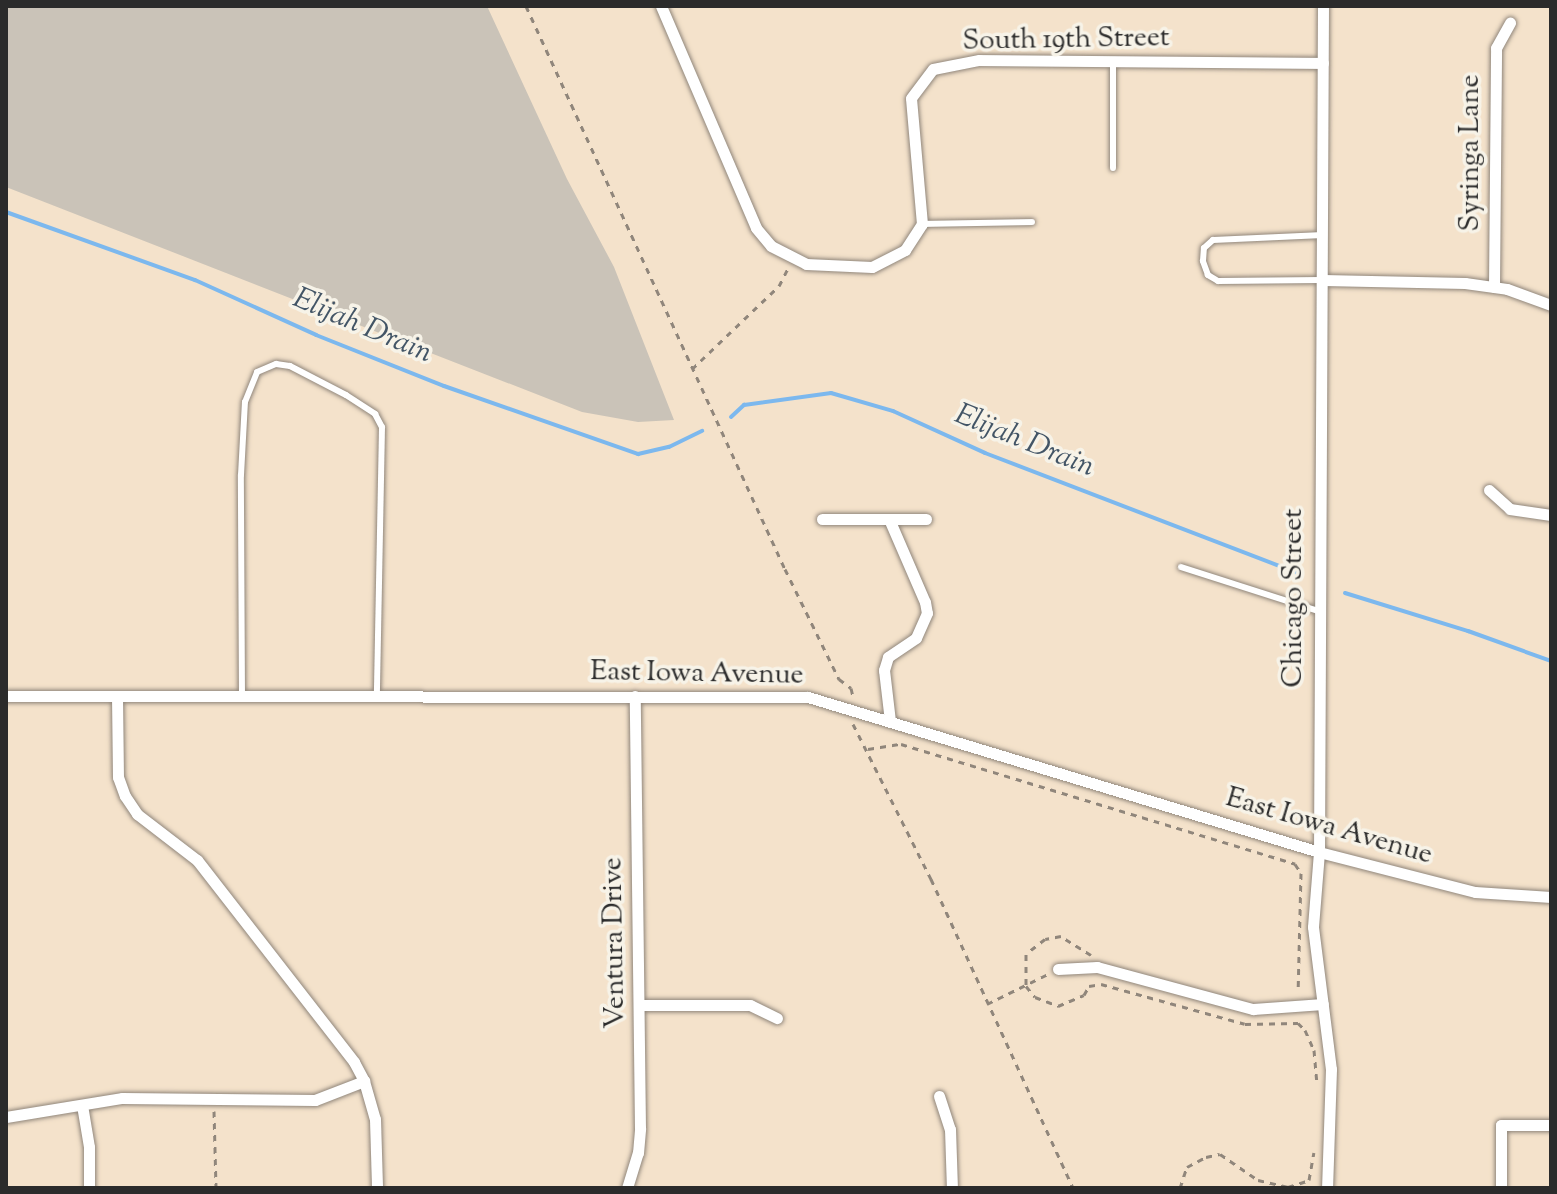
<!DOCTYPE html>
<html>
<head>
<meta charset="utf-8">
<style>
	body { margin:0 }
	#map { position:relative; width:1557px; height:1194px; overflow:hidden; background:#f4e2cb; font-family:"Sorts Mill Goudy",serif }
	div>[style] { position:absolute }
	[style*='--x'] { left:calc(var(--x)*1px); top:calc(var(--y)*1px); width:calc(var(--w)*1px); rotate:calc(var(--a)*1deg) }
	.industrial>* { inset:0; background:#cac3b8 }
	.stream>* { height:4px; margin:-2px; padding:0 2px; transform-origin:2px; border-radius:2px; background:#7cb8ee }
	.path>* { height:3px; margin-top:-1.5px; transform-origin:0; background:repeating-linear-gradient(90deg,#90867b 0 6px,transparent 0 12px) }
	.roads { filter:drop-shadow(0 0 2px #90867b) drop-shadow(0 0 2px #90867b) }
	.lane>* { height:6px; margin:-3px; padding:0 3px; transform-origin:3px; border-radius:3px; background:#fff }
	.street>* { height:11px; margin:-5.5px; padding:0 5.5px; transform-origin:5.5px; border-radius:5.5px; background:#fff }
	span { translate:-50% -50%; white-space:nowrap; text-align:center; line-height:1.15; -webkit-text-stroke:7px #f7f3e8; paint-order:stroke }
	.street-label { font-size:28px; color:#2b2b2b }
	.water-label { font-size:30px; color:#435566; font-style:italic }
	.frame { position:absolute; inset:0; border:8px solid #2b2b2b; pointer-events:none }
</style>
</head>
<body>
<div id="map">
	<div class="industrial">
		<i style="clip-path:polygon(6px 6px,487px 6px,567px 179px,614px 267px,674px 420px,638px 422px,582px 412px,6px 187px)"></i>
	</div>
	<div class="stream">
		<i style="--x:6;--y:212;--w:201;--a:19.8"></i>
		<i style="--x:195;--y:280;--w:133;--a:24.4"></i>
		<i style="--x:316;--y:335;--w:138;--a:21.7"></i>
		<i style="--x:444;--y:386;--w:206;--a:19.3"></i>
		<i style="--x:638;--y:454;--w:32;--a:-13"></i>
		<i style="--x:669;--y:447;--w:37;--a:-26"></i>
		<i style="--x:731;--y:417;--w:18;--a:-43"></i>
		<i style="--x:744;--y:405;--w:88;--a:-7.9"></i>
		<i style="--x:831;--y:393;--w:65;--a:16.2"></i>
		<i style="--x:893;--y:411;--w:101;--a:24.5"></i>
		<i style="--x:985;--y:453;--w:335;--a:21"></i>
		<i style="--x:1345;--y:593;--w:129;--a:17.2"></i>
		<i style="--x:1468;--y:631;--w:88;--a:19.9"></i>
	</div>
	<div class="path">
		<i style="--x:526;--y:6;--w:620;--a:65.3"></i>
		<i style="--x:785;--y:569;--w:123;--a:63.9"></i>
		<i style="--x:839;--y:679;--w:15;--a:37"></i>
		<i style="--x:851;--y:688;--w:9;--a:77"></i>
		<i style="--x:692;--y:369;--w:120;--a:-43.7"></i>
		<i style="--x:779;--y:286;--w:20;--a:-63"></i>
		<i style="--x:853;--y:724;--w:174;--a:63.3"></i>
		<i style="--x:931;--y:879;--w:340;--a:65.3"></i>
		<i style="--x:868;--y:749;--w:33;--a:-9"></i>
		<i style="--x:901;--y:744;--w:412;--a:16.9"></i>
		<i style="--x:1295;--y:864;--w:11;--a:56"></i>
		<i style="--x:1301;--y:873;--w:119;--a:91.4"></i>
		<i style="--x:1091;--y:955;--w:36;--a:-148"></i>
		<i style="--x:1061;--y:936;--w:16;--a:169"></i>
		<i style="--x:1045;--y:939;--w:24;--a:142"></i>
		<i style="--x:1026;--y:954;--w:32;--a:90"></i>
		<i style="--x:1026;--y:986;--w:14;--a:51"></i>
		<i style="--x:1035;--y:997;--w:25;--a:21"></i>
		<i style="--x:1058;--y:1006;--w:28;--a:-23"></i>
		<i style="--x:1084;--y:995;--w:10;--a:-61"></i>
		<i style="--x:1089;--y:986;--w:12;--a:-9"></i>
		<i style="--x:1101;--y:984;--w:149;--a:15.5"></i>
		<i style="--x:1245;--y:1024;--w:53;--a:-1.1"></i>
		<i style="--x:1298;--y:1023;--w:10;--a:45"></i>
		<i style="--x:1305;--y:1030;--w:22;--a:66"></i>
		<i style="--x:1314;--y:1050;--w:35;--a:85"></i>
		<i style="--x:987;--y:1004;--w:68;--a:-26.2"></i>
		<i style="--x:214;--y:1111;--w:77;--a:88.5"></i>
		<i style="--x:1180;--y:1188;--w:22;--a:-72"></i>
		<i style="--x:1187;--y:1167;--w:21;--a:-28"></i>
		<i style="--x:1206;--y:1157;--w:14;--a:-12"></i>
		<i style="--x:1220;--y:1154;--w:46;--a:34.4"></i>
		<i style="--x:1258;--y:1180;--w:31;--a:13"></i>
		<i style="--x:1288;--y:1187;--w:22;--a:-18"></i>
		<i style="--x:1309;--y:1180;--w:28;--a:-80"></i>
	</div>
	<div class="roads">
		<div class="lane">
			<i style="--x:1113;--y:61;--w:107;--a:90"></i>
			<i style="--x:922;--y:224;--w:110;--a:-1"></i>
			<i style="--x:1321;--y:280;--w:103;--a:179.4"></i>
			<i style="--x:1218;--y:281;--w:12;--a:-149"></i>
			<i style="--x:1208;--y:275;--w:15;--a:-110"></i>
			<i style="--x:1203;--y:261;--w:13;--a:-86"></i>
			<i style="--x:1204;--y:248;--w:12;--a:-42"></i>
			<i style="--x:1213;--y:240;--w:110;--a:-2.6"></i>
			<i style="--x:1181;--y:567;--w:144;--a:17.8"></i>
			<i style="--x:242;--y:697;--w:222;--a:-90.3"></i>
			<i style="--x:241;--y:475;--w:73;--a:-86.9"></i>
			<i style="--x:245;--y:402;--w:32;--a:-68"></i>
			<i style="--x:257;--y:372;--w:21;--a:-23"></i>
			<i style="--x:276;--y:364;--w:14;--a:8"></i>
			<i style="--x:290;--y:366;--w:63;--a:27.4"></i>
			<i style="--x:346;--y:395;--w:35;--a:33"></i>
			<i style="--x:375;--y:414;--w:15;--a:62"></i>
			<i style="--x:382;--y:427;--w:269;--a:91.1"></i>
		</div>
		<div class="street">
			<i style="--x:661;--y:6;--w:241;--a:66.8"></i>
			<i style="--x:756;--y:228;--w:23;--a:50"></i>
			<i style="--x:771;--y:246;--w:39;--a:27"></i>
			<i style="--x:806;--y:264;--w:66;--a:2.6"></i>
			<i style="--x:872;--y:267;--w:37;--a:-27"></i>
			<i style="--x:905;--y:250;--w:31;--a:-57"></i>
			<i style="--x:922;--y:224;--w:126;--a:-95"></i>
			<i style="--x:911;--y:98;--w:36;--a:-53"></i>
			<i style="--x:933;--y:69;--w:47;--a:-11.1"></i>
			<i style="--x:979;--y:60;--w:344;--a:0.5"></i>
			<i style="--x:1323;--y:6;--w:846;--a:90.27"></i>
			<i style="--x:1319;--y:852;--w:75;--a:94.6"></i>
			<i style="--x:1313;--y:927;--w:143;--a:82.8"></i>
			<i style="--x:1331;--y:1069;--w:119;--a:91.9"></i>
			<i style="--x:1323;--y:280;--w:142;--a:1.2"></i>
			<i style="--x:1465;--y:283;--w:42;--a:8.1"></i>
			<i style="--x:1507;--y:289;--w:47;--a:20"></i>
			<i style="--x:1494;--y:287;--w:239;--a:-89.5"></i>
			<i style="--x:1496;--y:48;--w:29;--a:-61"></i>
			<i style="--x:1489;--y:490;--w:28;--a:42"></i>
			<i style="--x:1510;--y:509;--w:41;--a:8.3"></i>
			<i style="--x:822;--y:519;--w:104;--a:0"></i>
			<i style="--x:889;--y:519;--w:90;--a:66.6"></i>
			<i style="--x:925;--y:602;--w:11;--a:80"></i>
			<i style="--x:927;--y:613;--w:27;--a:114"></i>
			<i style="--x:916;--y:638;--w:34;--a:146"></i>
			<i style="--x:888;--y:657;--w:14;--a:107"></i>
			<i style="--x:884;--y:670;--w:51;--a:83.3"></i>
			<i style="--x:6;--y:696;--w:802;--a:0.07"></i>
			<i style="--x:808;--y:697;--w:534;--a:16.87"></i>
			<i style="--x:1319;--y:852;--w:161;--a:14.4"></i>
			<i style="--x:1475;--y:892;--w:76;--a:3.8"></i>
			<i style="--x:117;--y:696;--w:81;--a:89.3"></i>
			<i style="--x:118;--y:777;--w:20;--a:70"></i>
			<i style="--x:125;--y:796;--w:22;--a:56"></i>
			<i style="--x:137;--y:814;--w:76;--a:37.5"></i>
			<i style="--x:197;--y:860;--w:256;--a:52.1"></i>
			<i style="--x:354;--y:1062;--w:21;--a:62"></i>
			<i style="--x:364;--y:1081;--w:40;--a:74"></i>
			<i style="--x:375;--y:1119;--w:69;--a:88.3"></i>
			<i style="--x:1058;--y:969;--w:39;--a:-3"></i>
			<i style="--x:1097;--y:967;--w:162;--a:15.1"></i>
			<i style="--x:1253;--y:1009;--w:70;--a:-4.1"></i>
			<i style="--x:640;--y:1005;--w:110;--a:0"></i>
			<i style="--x:750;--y:1005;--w:30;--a:26"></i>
			<i style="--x:939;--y:1096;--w:35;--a:72"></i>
			<i style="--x:950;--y:1129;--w:59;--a:88.1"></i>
			<i style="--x:82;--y:1105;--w:43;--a:80.5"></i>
			<i style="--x:89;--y:1147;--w:41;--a:90"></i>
			<i style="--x:6;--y:1117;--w:118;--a:-9.3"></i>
			<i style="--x:122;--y:1098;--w:193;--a:0.6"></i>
			<i style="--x:315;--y:1100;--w:53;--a:-21.2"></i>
			<i style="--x:627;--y:1188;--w:37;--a:-73"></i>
			<i style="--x:638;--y:1153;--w:25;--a:-85"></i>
			<i style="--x:640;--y:1128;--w:432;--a:-90.7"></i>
			<i style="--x:1501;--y:1188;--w:63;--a:-90"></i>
			<i style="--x:1501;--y:1125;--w:50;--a:0"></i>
		</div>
	</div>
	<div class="street-label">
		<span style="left:1066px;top:40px;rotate:-1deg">South 19th Street</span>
		<span style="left:1471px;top:153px;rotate:-90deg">Syringa Lane</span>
		<span style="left:1294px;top:598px;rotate:-90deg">Chicago Street</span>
		<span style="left:697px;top:674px;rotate:1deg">East Iowa Avenue</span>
		<span style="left:1329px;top:827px;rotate:16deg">East Iowa Avenue</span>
		<span style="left:615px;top:943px;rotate:-91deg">Ventura Drive</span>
	</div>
	<div class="water-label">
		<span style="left:362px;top:327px;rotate:23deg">Elijah Drain</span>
		<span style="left:1024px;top:442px;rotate:22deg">Elijah Drain</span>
	</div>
	<div class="frame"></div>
</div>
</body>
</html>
